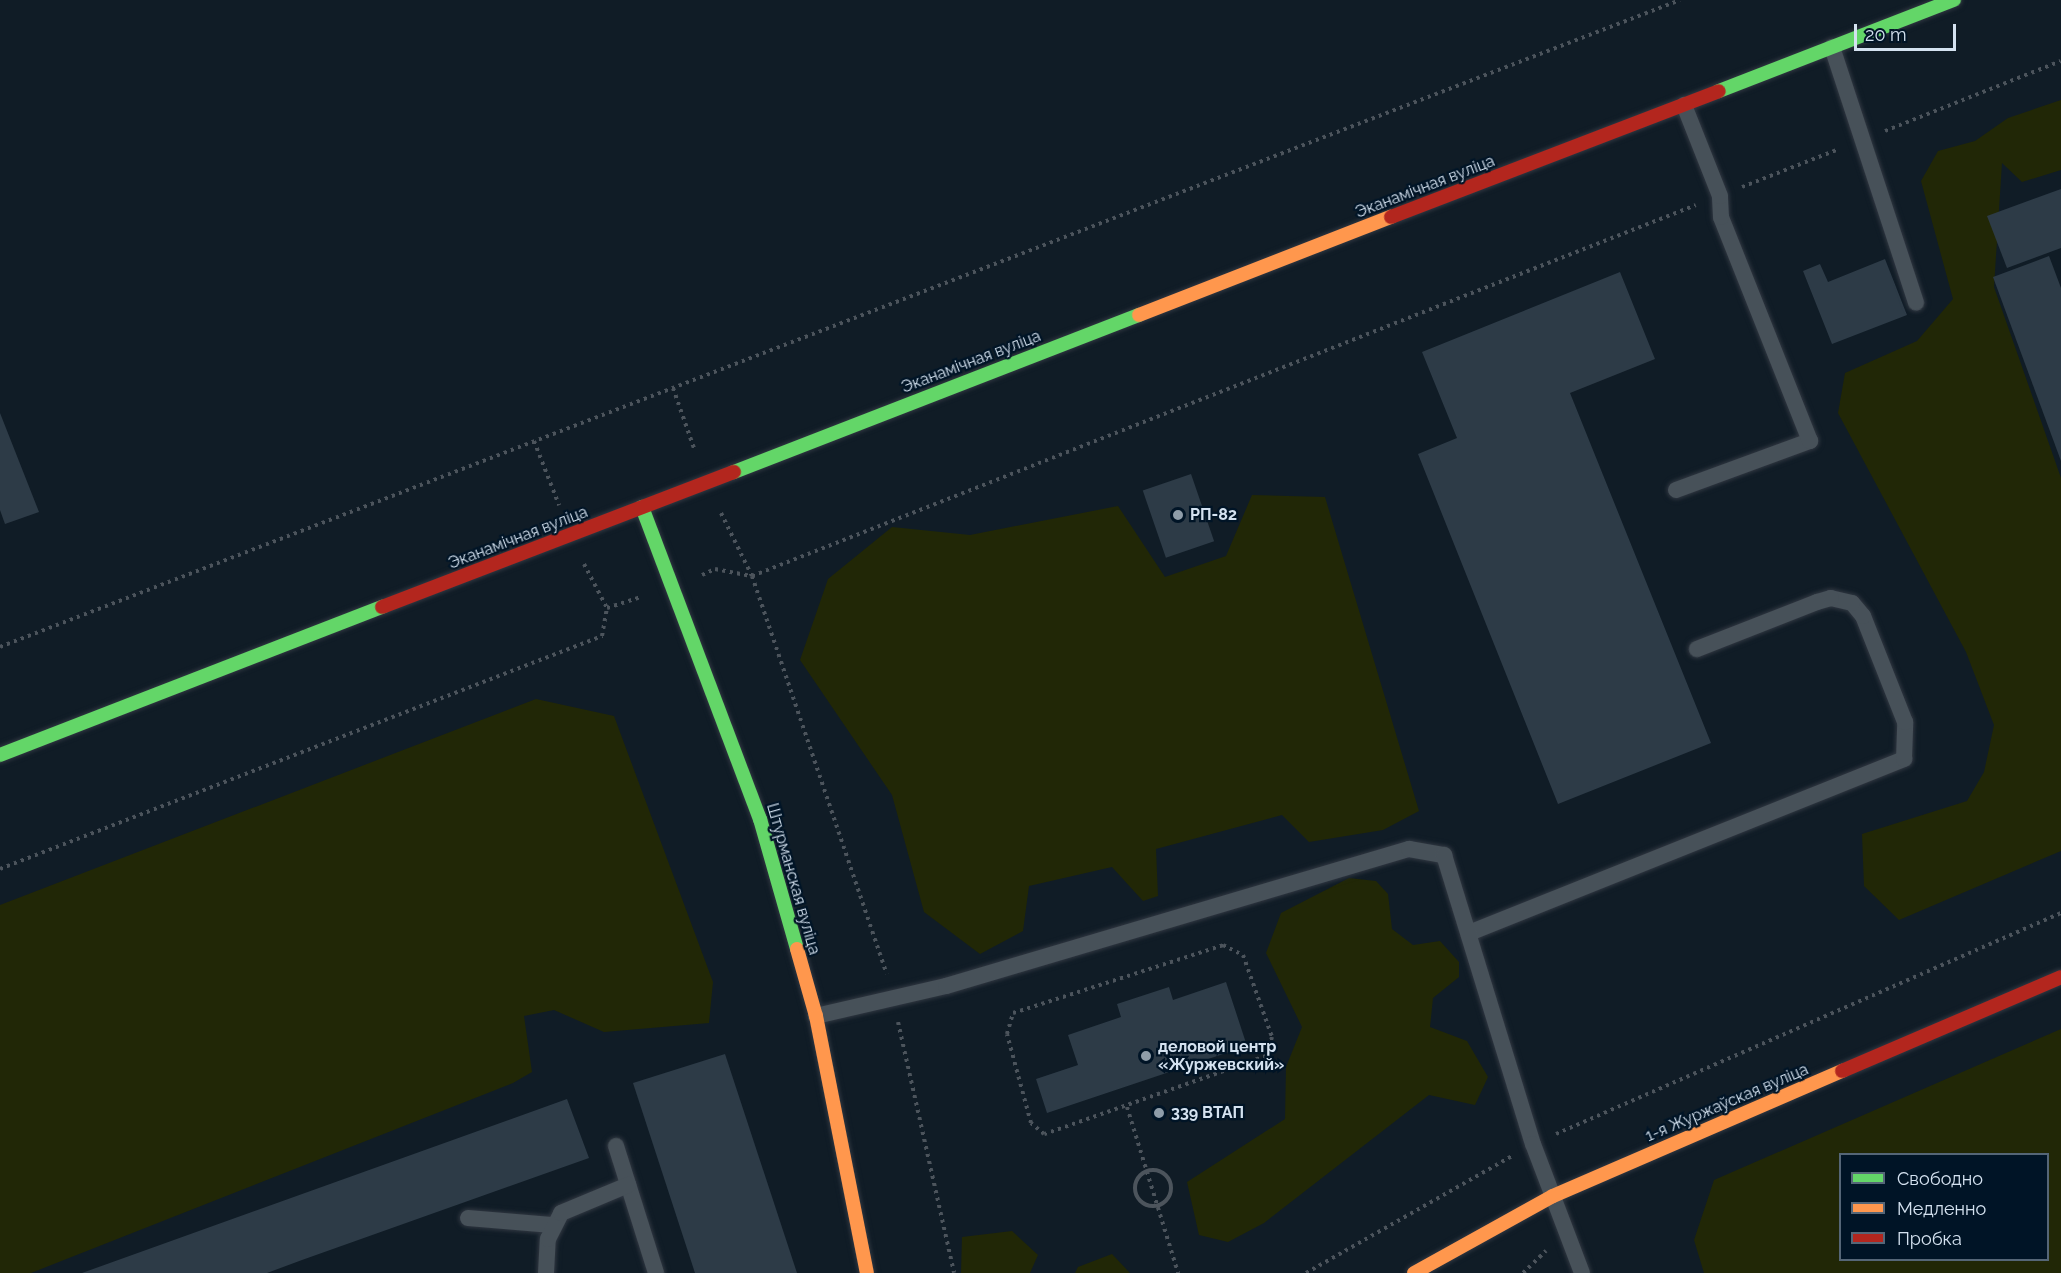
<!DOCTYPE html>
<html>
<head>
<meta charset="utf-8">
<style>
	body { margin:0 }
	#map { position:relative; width:2061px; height:1273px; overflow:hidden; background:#101c26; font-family:Raleway,sans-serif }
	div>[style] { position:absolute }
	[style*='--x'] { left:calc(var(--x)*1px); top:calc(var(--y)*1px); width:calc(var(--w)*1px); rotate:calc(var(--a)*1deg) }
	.green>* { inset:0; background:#212706 }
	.building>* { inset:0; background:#2d3b47; transform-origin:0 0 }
	.path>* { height:4px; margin-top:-2px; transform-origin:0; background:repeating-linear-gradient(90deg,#4c545c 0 3px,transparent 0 7.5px) }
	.path>.ring { margin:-2px; padding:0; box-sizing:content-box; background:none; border:4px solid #4c545c; border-radius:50% }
	.roads { filter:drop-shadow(0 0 2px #303741) drop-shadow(0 0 2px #303741) }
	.lane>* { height:16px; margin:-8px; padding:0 8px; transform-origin:8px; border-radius:8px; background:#475159 }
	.fast>* { height:14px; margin:-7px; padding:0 7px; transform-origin:7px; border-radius:7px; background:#63d668 }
	.slow>* { height:14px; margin:-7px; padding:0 7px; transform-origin:7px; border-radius:7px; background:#ff974d }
	.jam>* { height:14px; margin:-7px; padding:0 7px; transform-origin:7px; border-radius:7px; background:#b3261e }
	.dots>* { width:16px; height:16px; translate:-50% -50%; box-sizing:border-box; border:3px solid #001426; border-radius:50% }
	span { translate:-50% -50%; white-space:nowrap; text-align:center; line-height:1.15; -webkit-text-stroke:4.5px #001426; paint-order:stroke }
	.street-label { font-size:16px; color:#d4e2f0 }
	.poi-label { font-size:16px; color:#d4e2f0; font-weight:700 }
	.left { translate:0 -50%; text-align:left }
	.legend { position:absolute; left:1839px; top:1153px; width:210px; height:108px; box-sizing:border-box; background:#001426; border:2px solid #567; margin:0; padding:8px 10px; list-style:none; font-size:18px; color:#d4e2f0 }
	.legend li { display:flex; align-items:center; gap:12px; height:30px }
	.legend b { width:30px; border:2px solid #567 }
	.scale { position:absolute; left:1854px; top:24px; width:102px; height:27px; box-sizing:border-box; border:3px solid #d4e2f0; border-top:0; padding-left:8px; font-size:18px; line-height:21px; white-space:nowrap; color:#d4e2f0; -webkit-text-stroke:4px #001426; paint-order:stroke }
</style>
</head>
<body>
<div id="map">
	<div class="green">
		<i style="clip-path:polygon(2061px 100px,2061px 170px,2022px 182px,2002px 163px,1994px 287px,2061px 478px,2061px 851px,1899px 920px,1864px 886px,1862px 834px,1967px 801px,1984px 772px,1994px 725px,1966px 652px,1838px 413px,1845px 373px,1917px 341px,1953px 299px,1921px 181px,1938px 151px,1975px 141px,2008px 118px)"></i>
		<i style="clip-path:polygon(1252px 495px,1325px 497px,1419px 811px,1383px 830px,1309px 842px,1282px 815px,1156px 849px,1158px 896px,1143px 901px,1112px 867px,1029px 886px,1023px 931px,980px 954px,924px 912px,892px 795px,800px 660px,828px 579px,892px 527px,970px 535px,1118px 506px,1165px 577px,1226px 556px)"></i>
		<i style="clip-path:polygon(536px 699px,614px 716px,713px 982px,709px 1023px,604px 1032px,554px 1010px,524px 1016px,532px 1072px,513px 1083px,31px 1273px,0 1273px,0 905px)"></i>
		<i style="clip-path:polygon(1349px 878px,1376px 881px,1388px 894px,1392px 929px,1413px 945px,1440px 941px,1459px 962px,1459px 977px,1433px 998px,1430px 1027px,1467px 1041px,1488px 1077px,1475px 1105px,1429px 1095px,1264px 1223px,1228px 1242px,1199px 1235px,1187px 1182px,1285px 1119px,1286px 1067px,1302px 1027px,1266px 953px,1281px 913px)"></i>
		<i style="clip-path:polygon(evenodd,2061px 1029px,2061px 1273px,1704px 1273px,1694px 1240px,1714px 1180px,2061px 1029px,1840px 1154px,2048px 1154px,2048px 1260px,1840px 1260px,1840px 1154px)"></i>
		<i style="clip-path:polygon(1012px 1231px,1038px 1255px,1030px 1273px,961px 1273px,962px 1237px)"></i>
		<i style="clip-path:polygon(1112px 1254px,1130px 1273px,1075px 1273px,1078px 1267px)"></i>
	</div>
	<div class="building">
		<i style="clip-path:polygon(2061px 189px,2061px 248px,2007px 268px,1987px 216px)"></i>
		<i style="clip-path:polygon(2049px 256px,2061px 288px,2061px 461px,1993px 277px)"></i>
		<i style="clip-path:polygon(1885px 259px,1907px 315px,1832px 344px,1803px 271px,1820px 264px,1828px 282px)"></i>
		<i style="clip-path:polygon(1620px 272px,1655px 359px,1570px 393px,1711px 743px,1558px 804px,1418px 454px,1457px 438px,1422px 352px)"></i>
		<i style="clip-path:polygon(0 413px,39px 512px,5px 524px,0 510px)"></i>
		<i style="left:1191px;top:474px;width:71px;height:51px;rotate:71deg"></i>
		<i style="clip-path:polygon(1226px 982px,1247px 1046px,1047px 1113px,1036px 1079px,1078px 1065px,1068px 1035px,1121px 1017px,1117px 1004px,1169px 987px,1173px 1000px)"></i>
		<i style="clip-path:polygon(725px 1054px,797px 1273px,695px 1273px,633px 1083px)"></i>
		<i style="clip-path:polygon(567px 1099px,589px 1158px,302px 1260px,267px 1273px,82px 1273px)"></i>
	</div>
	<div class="path">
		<i style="--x:1885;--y:131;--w:189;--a:-21.7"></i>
		<i style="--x:1742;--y:187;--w:104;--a:-21.4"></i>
		<i style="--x:673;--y:388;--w:67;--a:70.8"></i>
		<i style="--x:534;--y:441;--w:69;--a:68.7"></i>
		<i style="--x:721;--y:513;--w:70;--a:63.8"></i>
		<i style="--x:752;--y:576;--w:420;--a:71.3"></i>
		<i style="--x:584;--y:564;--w:50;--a:62.4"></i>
		<i style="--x:702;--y:575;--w:14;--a:-25"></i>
		<i style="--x:715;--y:569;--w:38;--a:11"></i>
		<i style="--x:752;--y:576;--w:1014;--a:-21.46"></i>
		<i style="--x:0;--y:647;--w:1800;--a:-21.06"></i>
		<i style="--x:0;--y:869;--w:646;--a:-21.16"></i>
		<i style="--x:602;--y:636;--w:28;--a:-80"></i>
		<i style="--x:607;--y:608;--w:36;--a:-18"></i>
		<i style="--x:1223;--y:945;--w:22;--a:27"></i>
		<i style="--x:1243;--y:955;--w:87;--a:70.5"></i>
		<i style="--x:1272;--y:1037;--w:20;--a:108"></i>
		<i style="--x:1266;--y:1056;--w:235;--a:160.6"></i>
		<i style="--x:1044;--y:1134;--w:17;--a:-140"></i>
		<i style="--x:1031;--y:1123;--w:92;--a:-105.1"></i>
		<i style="--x:1007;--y:1034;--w:22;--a:-74"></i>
		<i style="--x:1013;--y:1013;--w:221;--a:-17.9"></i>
		<i style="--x:898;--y:1022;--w:257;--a:77.4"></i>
		<i style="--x:1127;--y:1107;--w:174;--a:72.9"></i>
		<i style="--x:1556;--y:1134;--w:551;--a:-23.64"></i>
		<i class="ring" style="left:1135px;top:1170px;width:32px;height:32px"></i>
		<i style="--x:1306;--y:1273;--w:237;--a:-29.6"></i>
		<i style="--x:1523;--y:1273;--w:32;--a:-44"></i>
	</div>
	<div class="roads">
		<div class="lane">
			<i style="--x:1832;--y:47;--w:269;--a:71.8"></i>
			<i style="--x:1676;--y:490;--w:143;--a:-20.1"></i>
			<i style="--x:1810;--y:441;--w:241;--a:-111.7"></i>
			<i style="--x:1721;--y:217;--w:21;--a:-93"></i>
			<i style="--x:1720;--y:196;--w:98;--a:-111.6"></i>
			<i style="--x:1469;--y:933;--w:469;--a:-21.8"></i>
			<i style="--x:1904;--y:759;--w:37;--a:-88"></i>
			<i style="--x:1905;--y:722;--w:114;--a:-111.6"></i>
			<i style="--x:1863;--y:616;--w:17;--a:-130"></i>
			<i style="--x:1852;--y:603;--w:22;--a:-167"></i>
			<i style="--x:1831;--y:598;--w:15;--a:164"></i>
			<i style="--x:1817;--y:602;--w:129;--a:158.6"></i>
			<i style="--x:816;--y:1016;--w:133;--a:-13"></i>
			<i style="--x:946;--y:986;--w:483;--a:-16.5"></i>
			<i style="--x:1409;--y:849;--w:36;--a:10"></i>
			<i style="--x:1444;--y:855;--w:302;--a:72.9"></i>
			<i style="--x:1533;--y:1144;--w:138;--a:69.2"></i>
			<i style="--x:616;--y:1146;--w:133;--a:72.5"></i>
			<i style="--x:468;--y:1218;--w:84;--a:4.8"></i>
			<i style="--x:546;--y:1273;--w:34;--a:-87"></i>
			<i style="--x:548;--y:1239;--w:29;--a:-63"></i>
			<i style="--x:561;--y:1213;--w:73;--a:-22.7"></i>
		</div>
		<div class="fast">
			<i style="--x:1719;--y:91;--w:252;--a:-21.2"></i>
			<i style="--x:734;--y:472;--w:434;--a:-21.2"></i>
			<i style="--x:642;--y:507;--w:334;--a:69.3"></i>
			<i style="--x:760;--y:819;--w:135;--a:74.1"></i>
			<i style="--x:0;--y:755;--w:410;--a:-21.2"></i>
		</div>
		<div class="slow">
			<i style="--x:1139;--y:315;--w:270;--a:-21.3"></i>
			<i style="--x:797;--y:949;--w:70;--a:74.2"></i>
			<i style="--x:816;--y:1016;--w:262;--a:78.8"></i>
			<i style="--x:1414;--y:1273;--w:159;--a:-29"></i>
			<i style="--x:1553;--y:1196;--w:315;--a:-23.4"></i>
		</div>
		<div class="jam">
			<i style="--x:1391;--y:217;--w:351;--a:-21"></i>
			<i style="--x:382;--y:607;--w:377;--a:-21"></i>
			<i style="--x:1842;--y:1071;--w:238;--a:-23.2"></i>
		</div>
	</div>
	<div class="dots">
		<i style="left:1178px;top:515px;background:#8f9da9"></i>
		<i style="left:1146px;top:1056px;background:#8f9da9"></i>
		<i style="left:1159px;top:1113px;background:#8f9da9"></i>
	</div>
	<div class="street-label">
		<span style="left:1425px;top:187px;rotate:-21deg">Эканамічная вуліца</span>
		<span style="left:971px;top:362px;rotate:-21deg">Эканамічная вуліца</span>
		<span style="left:518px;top:538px;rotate:-21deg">Эканамічная вуліца</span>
		<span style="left:793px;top:879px;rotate:74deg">Штурманская вуліца</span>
		<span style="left:1727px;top:1103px;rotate:-23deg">1-я Журжаўская вуліца</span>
	</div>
	<div class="poi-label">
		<span class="left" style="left:1190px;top:515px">РП-82</span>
		<span class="left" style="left:1158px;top:1056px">деловой центр<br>«Журжевский»</span>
		<span class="left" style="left:1171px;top:1113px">339 ВТАП</span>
	</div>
	<ul class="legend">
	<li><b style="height:8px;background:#63d668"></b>Свободно</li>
	<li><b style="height:8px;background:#ff974d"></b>Медленно</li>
	<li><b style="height:8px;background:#b3261e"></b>Пробка</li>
	</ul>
	<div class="scale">20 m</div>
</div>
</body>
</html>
